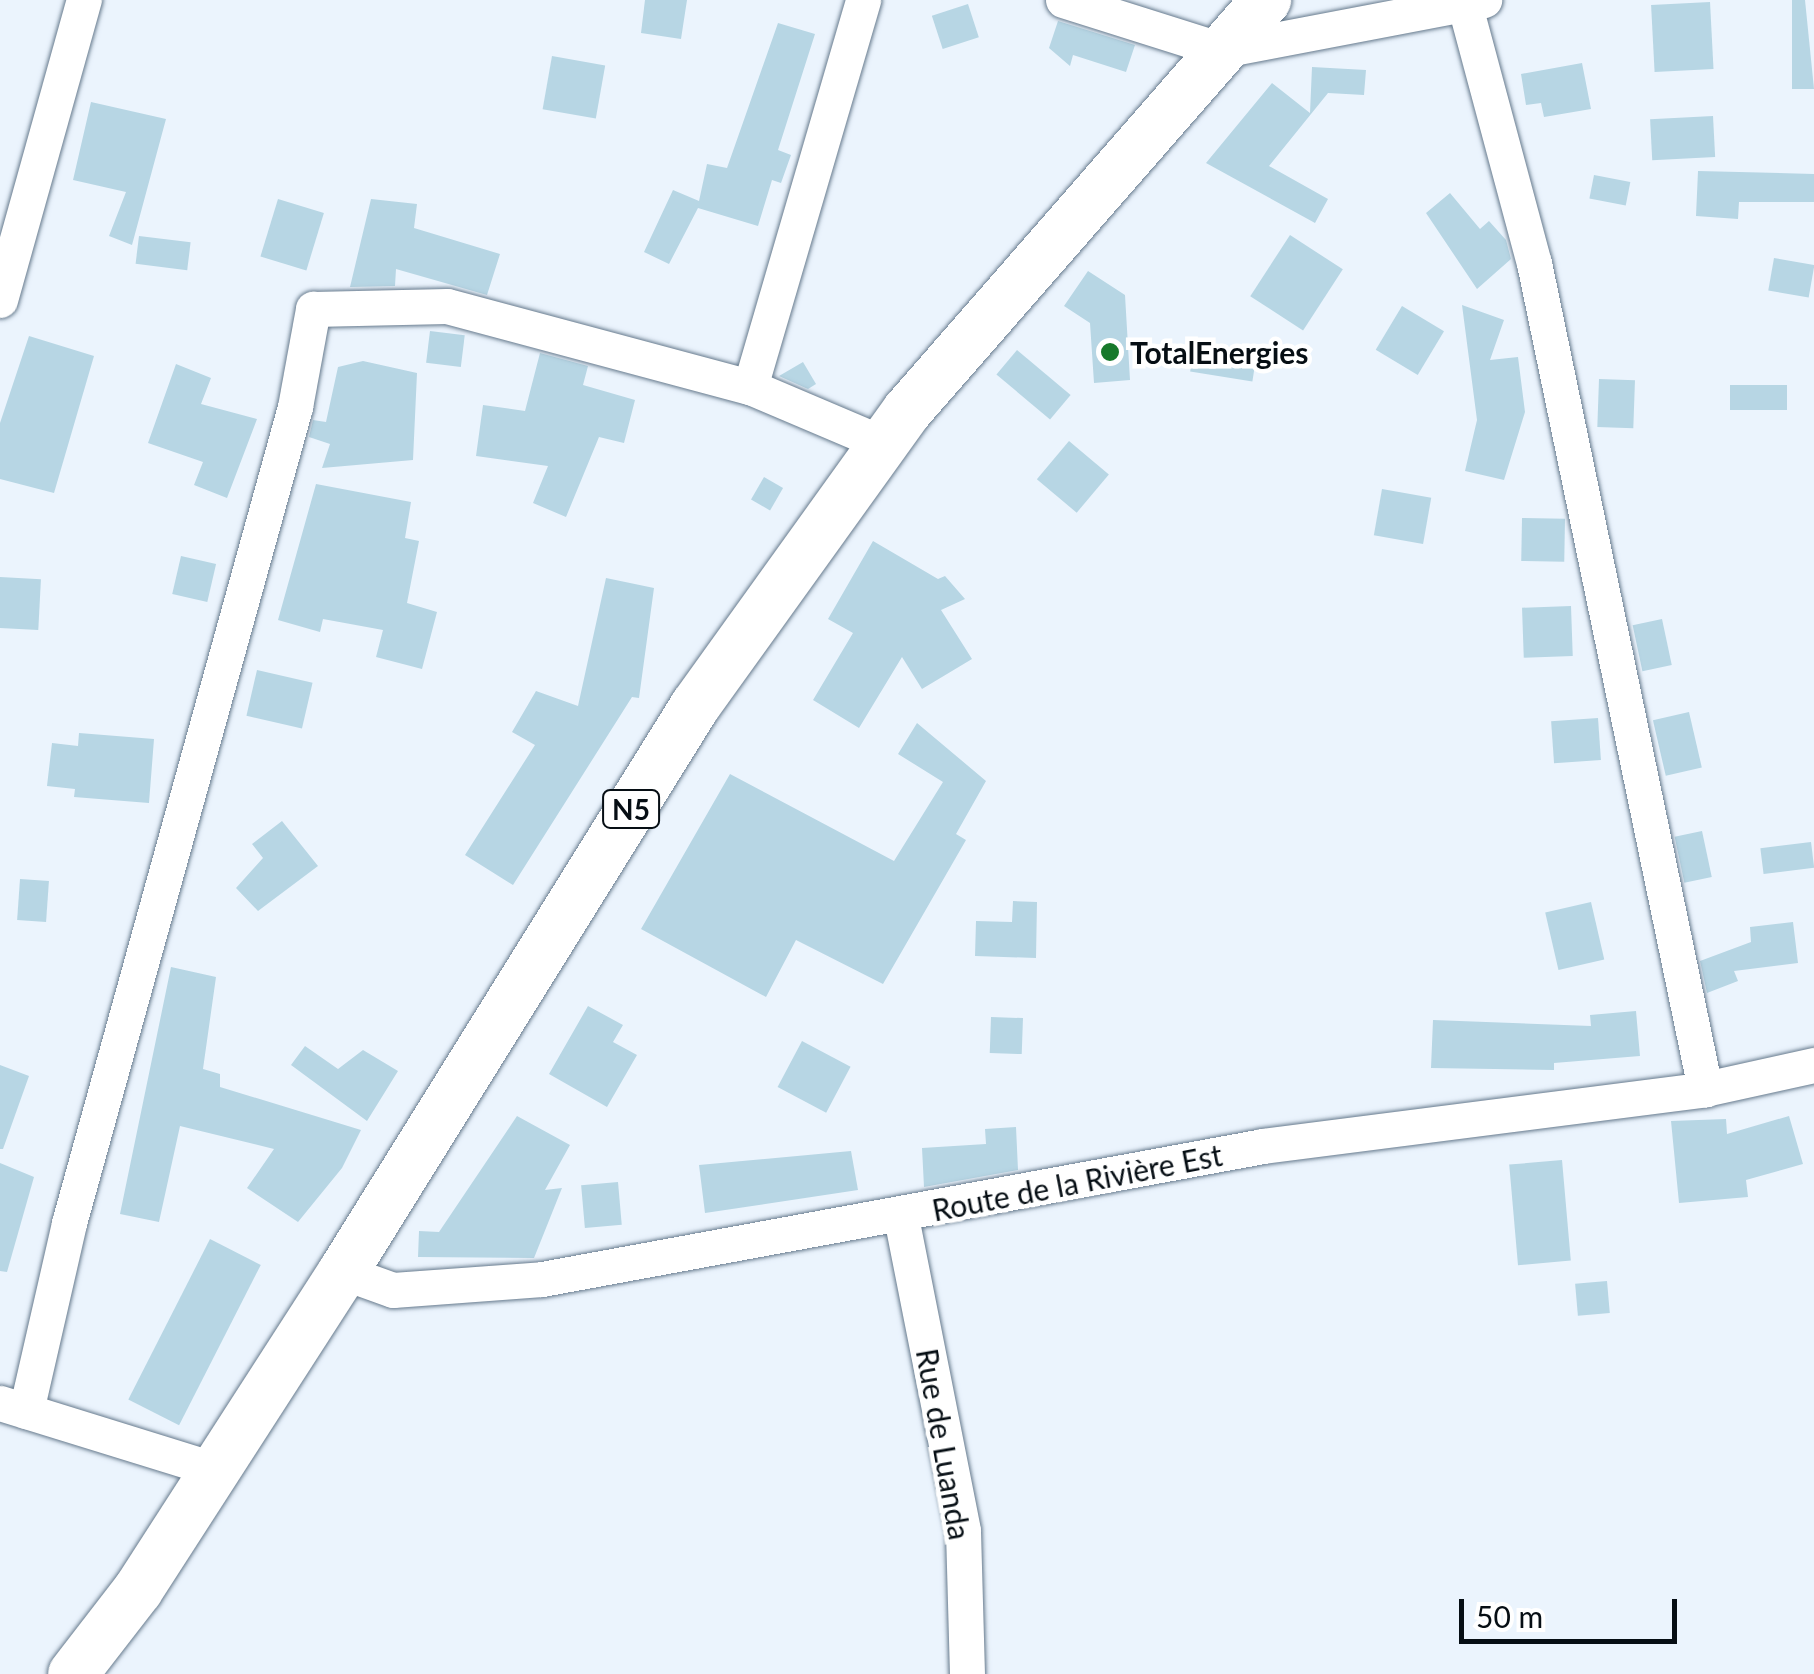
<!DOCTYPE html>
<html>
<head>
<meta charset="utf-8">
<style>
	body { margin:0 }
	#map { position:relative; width:1814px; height:1674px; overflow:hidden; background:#ebf4fd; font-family:Lato,sans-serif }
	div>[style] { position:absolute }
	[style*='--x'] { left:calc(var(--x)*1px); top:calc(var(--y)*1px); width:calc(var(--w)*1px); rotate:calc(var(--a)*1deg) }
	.building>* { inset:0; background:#b7d6e4; transform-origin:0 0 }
	.roads { filter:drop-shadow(0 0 2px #667a8d) drop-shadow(0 0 2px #667a8d) }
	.minor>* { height:35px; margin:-17.5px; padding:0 17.5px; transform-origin:17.5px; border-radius:17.5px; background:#fff }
	.highway>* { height:50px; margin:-25px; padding:0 25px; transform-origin:25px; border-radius:25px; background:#fff }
	.dots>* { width:28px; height:28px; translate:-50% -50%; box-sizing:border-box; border:5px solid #fff; border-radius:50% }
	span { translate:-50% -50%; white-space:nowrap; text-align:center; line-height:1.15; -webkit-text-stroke:9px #fff; paint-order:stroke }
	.shield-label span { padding:2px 8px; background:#fff; border:2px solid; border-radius:8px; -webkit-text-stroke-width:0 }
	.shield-label { font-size:28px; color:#060e14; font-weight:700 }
	.poi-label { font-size:30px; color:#060e14; font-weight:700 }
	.left { translate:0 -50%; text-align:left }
	.street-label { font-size:30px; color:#060e14 }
	.scale { position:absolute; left:1459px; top:1599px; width:218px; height:45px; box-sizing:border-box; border:5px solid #060e14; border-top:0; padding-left:12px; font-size:30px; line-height:35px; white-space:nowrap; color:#060e14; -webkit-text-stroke:8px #fff; paint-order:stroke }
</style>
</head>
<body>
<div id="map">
	<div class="building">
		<i style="clip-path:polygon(645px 0,687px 0,681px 39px,641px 33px)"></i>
		<i style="clip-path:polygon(1792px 0,1805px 0,1814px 89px,1792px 89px)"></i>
		<i style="left:1710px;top:2px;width:67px;height:59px;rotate:87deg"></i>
		<i style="left:968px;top:4px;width:35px;height:38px;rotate:72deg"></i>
		<i style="clip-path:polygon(1058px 21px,1135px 45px,1126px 72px,1073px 55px,1070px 66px,1049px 48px)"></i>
		<i style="clip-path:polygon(778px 23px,815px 34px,778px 150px,791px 155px,781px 183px,772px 180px,758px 226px,698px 208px,669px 264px,644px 252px,673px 190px,699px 201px,707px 164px,727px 168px)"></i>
		<i style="left:552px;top:56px;width:54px;height:54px;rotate:10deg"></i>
		<i style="clip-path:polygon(1582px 63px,1591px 109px,1544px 117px,1541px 103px,1526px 105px,1521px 74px)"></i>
		<i style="clip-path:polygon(1312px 67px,1366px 70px,1364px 95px,1328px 93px,1269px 166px,1328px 199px,1315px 223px,1206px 163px,1272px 83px,1310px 113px)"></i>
		<i style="clip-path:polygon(91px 102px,166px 119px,132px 245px,109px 236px,126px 192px,73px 180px)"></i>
		<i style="left:1713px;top:116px;width:41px;height:63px;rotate:87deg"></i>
		<i style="clip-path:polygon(1698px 171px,1814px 174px,1814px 202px,1739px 202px,1738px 219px,1696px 216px)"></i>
		<i style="left:1594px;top:175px;width:37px;height:24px;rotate:11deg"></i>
		<i style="clip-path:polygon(1450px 193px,1480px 229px,1489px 221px,1506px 240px,1511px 259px,1477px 289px,1426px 213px)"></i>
		<i style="left:278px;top:199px;width:48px;height:60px;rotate:17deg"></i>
		<i style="clip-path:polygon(371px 199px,417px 204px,414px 228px,500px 254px,487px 295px,396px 269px,395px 286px,350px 287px)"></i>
		<i style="left:1290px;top:235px;width:63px;height:73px;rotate:33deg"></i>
		<i style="left:139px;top:236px;width:52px;height:28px;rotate:7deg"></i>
		<i style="left:1774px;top:258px;width:41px;height:33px;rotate:10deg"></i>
		<i style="clip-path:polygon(1088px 271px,1125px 295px,1130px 380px,1094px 383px,1090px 323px,1064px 306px)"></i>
		<i style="clip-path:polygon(1462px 305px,1504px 320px,1490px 360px,1518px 357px,1525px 412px,1504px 480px,1465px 471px,1477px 420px)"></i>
		<i style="left:1402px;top:306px;width:49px;height:51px;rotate:31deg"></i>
		<i style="left:430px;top:331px;width:35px;height:32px;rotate:7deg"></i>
		<i style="clip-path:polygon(29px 336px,94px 356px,54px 493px,0 479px,0 423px)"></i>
		<i style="left:1195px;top:341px;width:63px;height:31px;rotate:9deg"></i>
		<i style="left:1017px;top:350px;width:70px;height:32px;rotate:40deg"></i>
		<i style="clip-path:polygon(540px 353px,588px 366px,583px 385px,635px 400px,624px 443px,599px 437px,566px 517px,533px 503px,548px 466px,476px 456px,483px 405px,525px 411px)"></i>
		<i style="clip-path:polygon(363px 361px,417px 373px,413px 460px,322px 468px,330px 444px,309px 437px,313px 420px,326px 422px,338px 367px)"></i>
		<i style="clip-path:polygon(803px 362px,816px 384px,808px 389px,779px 376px)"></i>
		<i style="clip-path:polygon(176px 364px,211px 378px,201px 404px,257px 419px,227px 498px,194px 485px,203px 462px,148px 443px)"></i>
		<i style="left:1599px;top:379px;width:36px;height:48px;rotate:2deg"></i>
		<i style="left:1730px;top:385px;width:57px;height:25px"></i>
		<i style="left:1069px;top:441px;width:52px;height:50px;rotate:40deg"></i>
		<i style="left:764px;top:477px;width:22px;height:26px;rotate:30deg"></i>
		<i style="clip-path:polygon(316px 484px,411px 502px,405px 538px,419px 541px,407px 603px,437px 612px,422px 669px,376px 657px,383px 630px,323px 619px,320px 632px,278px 620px)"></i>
		<i style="left:1382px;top:489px;width:50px;height:47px;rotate:10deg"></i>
		<i style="left:1522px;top:518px;width:43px;height:43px;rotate:1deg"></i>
		<i style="clip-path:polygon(873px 541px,938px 579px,945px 576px,965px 599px,941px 610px,972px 659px,922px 689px,902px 657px,859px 728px,813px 700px,853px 633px,828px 619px)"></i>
		<i style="left:181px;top:556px;width:36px;height:39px;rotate:13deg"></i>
		<i style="left:0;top:577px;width:41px;height:51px;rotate:3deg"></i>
		<i style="clip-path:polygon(606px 578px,654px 588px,639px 698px,632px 697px,513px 885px,465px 855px,535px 745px,512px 732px,536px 691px,578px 706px)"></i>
		<i style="left:1571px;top:606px;width:50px;height:49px;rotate:88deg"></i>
		<i style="left:1662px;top:619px;width:47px;height:30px;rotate:78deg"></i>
		<i style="left:257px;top:670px;width:57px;height:47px;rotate:13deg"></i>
		<i style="left:1689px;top:712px;width:57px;height:37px;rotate:77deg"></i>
		<i style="left:1598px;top:718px;width:42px;height:47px;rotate:86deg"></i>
		<i style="clip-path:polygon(917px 723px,986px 781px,956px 834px,966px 840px,883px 984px,796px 940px,766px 997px,641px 929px,730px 774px,894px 861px,943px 782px,898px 754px)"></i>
		<i style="clip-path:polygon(79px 733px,154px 739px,149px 803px,74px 797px,75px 789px,47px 786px,52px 743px,78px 746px)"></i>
		<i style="clip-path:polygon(282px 821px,318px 866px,258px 911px,236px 888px,263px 858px,252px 844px)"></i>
		<i style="left:1702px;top:831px;width:47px;height:28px;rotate:78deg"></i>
		<i style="left:1811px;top:842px;width:26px;height:51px;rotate:83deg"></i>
		<i style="left:20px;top:879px;width:29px;height:41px;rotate:4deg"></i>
		<i style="clip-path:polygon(1013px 901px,1037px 902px,1036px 958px,975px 956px,976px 921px,1012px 922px)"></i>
		<i style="left:1591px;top:902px;width:59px;height:47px;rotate:77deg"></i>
		<i style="clip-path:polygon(1793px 922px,1798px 963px,1734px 971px,1738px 981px,1707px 993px,1700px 961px,1751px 942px,1750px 927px)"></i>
		<i style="clip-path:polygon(171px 967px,216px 977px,203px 1069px,220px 1074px,220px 1087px,361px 1130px,342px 1168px,298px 1222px,247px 1188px,274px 1149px,180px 1126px,159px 1222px,120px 1214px)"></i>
		<i style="clip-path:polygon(588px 1006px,623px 1025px,613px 1042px,637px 1055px,607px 1107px,549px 1074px)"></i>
		<i style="clip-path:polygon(1636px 1011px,1640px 1056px,1554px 1063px,1554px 1070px,1431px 1068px,1433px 1020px,1591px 1026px,1590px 1015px)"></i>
		<i style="left:991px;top:1017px;width:32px;height:36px;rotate:2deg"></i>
		<i style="left:802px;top:1041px;width:55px;height:52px;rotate:28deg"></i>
		<i style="clip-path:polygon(305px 1046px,338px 1069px,363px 1050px,398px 1071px,367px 1121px,291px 1065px)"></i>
		<i style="clip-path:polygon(0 1065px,29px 1076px,3px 1149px,0 1149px)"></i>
		<i style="clip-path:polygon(517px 1116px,570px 1145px,545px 1190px,562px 1188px,534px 1258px,418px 1257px,419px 1231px,439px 1232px)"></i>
		<i style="clip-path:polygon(1789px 1116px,1803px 1164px,1746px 1180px,1748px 1197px,1679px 1203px,1671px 1121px,1726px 1119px,1727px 1134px)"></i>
		<i style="clip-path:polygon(1016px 1127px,1018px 1170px,924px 1187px,922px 1148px,986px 1144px,985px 1129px)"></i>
		<i style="clip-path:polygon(851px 1151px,858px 1190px,705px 1213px,699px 1165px)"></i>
		<i style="left:1562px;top:1160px;width:101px;height:53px;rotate:85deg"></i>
		<i style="clip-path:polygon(0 1163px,34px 1177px,7px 1272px,0 1271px)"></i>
		<i style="left:618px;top:1182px;width:43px;height:37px;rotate:85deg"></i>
		<i style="left:210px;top:1239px;width:57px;height:180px;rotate:27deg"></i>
		<i style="left:1607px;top:1281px;width:32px;height:32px;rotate:85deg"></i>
	</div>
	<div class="roads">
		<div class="minor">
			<i style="--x:1063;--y:0;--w:167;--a:17.5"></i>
			<i style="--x:1222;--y:50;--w:267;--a:-10.8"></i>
			<i style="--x:1465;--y:6;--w:266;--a:75"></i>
			<i style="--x:1534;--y:263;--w:844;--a:78.3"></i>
			<i style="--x:0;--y:300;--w:312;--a:-74.4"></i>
			<i style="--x:750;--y:387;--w:403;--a:-73.7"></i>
			<i style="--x:901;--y:1217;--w:320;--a:78.8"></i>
			<i style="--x:963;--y:1531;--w:143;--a:88.4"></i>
			<i style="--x:343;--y:1272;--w:53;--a:19.8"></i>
			<i style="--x:393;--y:1290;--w:149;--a:-4.2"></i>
			<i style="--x:542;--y:1279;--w:733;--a:-10.45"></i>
			<i style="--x:1263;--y:1146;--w:446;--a:-7.3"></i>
			<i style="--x:1705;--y:1089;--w:112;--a:-12.4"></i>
			<i style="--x:0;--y:1403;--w:223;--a:17.2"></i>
			<i style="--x:26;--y:1411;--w:193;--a:-77.1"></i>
			<i style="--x:69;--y:1223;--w:847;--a:-74.52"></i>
			<i style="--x:295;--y:407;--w:100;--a:-79.6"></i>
			<i style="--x:313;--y:309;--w:134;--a:-1.3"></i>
			<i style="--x:447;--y:306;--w:314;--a:15"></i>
			<i style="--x:750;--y:387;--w:146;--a:23"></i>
		</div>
		<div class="highway">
			<i style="--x:73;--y:1674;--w:106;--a:-52.3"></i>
			<i style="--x:138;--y:1590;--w:378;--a:-57.2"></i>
			<i style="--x:343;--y:1272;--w:667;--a:-58.12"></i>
			<i style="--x:695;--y:706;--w:363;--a:-54.3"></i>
			<i style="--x:907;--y:411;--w:546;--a:-48.86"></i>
		</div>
	</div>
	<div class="dots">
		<i style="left:1110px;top:352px;background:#17792b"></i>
	</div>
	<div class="shield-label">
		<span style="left:631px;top:809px">N5</span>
	</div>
	<div class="poi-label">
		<span class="left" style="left:1130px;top:352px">TotalEnergies</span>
	</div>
	<div class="street-label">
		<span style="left:1077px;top:1182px;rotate:-11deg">Route de la Rivière Est</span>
		<span style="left:944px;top:1444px;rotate:80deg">Rue de Luanda</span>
	</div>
	<div class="scale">50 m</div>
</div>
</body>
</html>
